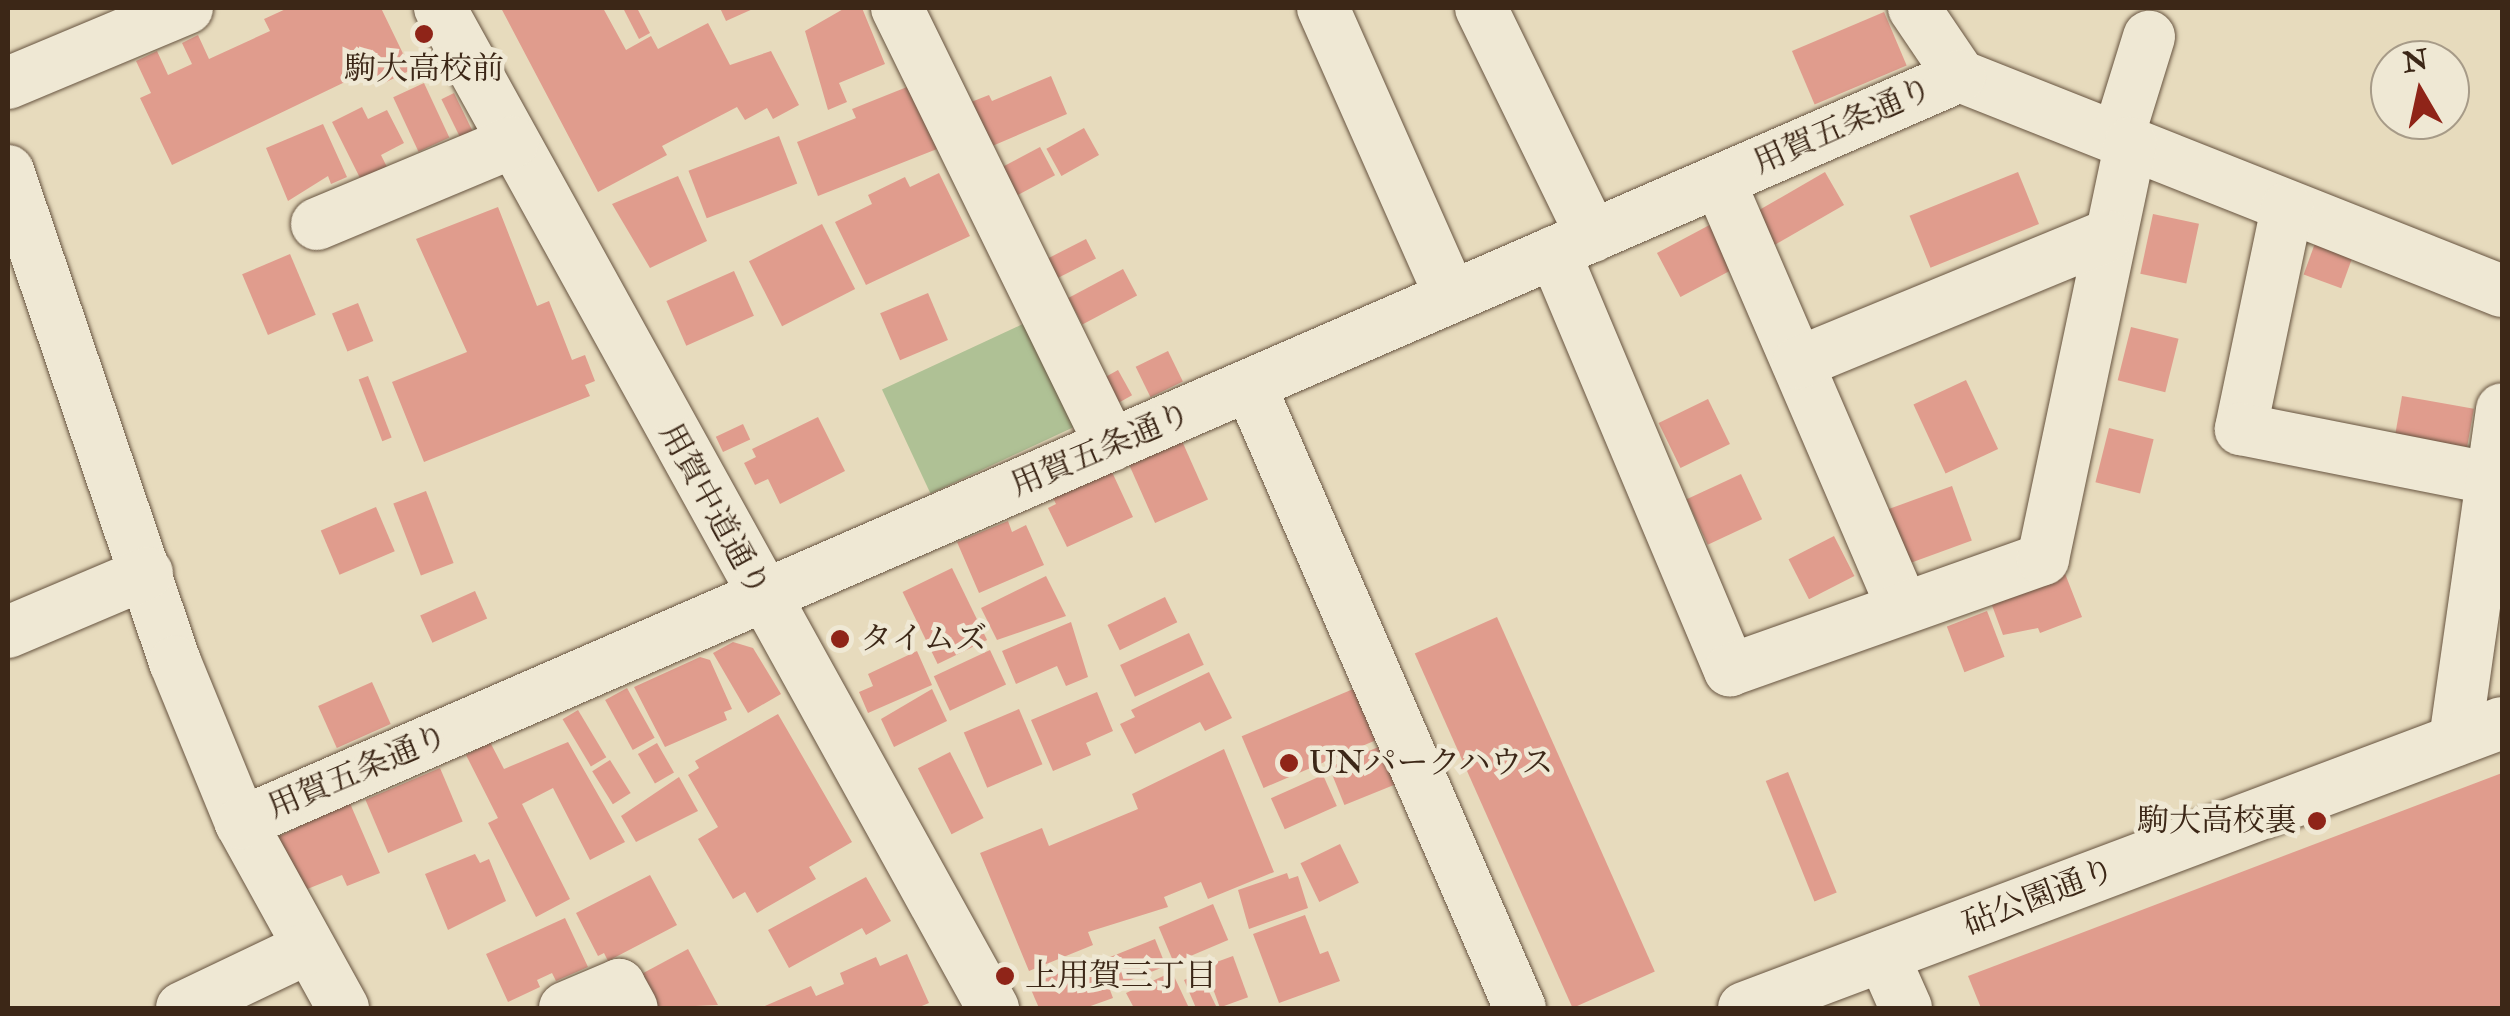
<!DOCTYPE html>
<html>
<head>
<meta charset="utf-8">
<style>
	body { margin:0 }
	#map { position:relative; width:2510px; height:1016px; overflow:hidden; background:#e7dbbd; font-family:"IM FELL Double Pica","Noto Serif JP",serif }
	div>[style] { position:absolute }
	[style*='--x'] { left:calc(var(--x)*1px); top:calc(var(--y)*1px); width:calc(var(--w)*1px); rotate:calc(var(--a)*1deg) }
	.green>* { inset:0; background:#afc195; transform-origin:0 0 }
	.building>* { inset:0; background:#e09c8d; transform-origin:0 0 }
	.roads { filter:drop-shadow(0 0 2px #675440) drop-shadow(0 0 2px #675440) }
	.minor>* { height:52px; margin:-26px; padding:0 26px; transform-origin:26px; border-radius:26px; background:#efe8d4 }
	.dots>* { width:28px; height:28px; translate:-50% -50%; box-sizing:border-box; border:5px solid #efe8d4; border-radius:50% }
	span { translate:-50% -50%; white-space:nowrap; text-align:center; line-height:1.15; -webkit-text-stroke:9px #efe8d4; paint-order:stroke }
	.poi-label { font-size:32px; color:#3c2717 }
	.left { translate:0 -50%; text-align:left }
	.right { translate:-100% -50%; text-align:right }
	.street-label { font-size:32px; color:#3c2717 }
	.frame { position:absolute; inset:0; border:10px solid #3c2717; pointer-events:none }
	.north { position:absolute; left:2370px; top:40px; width:100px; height:100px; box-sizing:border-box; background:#efe8d4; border:2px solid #a79b88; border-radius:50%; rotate:351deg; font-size:28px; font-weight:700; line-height:40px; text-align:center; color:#3c2717 }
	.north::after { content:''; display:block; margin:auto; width:35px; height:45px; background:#8f2418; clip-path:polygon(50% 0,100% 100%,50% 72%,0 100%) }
</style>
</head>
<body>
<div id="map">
	<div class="green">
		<i style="left:1027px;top:322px;width:115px;height:160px;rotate:65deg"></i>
	</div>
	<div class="building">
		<i style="clip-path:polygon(288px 8px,381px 8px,411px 70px,380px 85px,372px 69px,172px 165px,140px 98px,151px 93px,136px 61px,157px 51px,168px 75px,192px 64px,182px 43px,198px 35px,209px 59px,270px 31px,264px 19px)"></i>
		<i style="clip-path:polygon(501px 8px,603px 8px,626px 50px,651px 36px,658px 49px,708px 23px,730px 65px,771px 51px,799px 105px,773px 119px,767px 108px,745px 120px,737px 107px,662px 146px,667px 155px,598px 192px)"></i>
		<i style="clip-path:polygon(623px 8px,637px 8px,650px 33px,639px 39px)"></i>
		<i style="clip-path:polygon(720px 8px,755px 8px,726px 21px)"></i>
		<i style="clip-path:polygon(845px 8px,862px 8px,885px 64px,839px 83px,847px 102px,828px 110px,805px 31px)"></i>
		<i style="left:1884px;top:12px;width:58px;height:100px;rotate:67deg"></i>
		<i style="clip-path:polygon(1051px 76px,1067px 114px,990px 147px,966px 104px,989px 95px,992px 101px)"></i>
		<i style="left:424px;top:83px;width:60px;height:34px;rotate:65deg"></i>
		<i style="clip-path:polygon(912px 85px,937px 149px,818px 196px,797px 142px,856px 118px,852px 109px)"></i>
		<i style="left:454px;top:93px;width:43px;height:14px;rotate:64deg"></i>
		<i style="clip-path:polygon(362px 107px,368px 119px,387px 110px,404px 143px,381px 155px,388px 169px,362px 182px,332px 122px)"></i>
		<i style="clip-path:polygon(323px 124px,347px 177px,331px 184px,328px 176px,288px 201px,266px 148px)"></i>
		<i style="left:1084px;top:128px;width:31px;height:43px;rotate:61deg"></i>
		<i style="left:779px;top:136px;width:51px;height:97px;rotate:69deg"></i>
		<i style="left:1040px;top:147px;width:32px;height:46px;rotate:62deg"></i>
		<i style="left:1825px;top:172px;width:38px;height:86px;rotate:60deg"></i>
		<i style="left:2018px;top:172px;width:56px;height:117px;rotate:68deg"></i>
		<i style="clip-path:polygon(939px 173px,970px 236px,866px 285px,835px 222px,872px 204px,868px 195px,905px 177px,910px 187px)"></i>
		<i style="clip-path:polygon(678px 176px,707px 241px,650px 268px,612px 204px)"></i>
		<i style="clip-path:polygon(498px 207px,537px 306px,549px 301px,572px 360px,585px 355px,595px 381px,585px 385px,590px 396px,424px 462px,392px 382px,467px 352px,416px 239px)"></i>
		<i style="left:2153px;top:214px;width:47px;height:61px;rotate:12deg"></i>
		<i style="left:1717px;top:221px;width:50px;height:68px;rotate:62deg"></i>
		<i style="left:822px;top:224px;width:73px;height:82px;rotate:63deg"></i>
		<i style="left:2318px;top:235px;width:40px;height:42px;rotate:20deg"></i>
		<i style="left:1086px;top:239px;width:22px;height:51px;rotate:63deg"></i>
		<i style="left:290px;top:254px;width:66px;height:52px;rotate:67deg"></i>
		<i style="left:1123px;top:269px;width:30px;height:62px;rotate:62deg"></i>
		<i style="left:734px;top:271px;width:49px;height:74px;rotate:66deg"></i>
		<i style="left:928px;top:293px;width:51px;height:52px;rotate:67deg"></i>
		<i style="left:358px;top:303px;width:41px;height:28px;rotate:68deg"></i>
		<i style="left:2131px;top:327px;width:49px;height:55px;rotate:14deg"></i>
		<i style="left:1168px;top:351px;width:34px;height:36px;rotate:64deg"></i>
		<i style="left:1118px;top:370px;width:29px;height:21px;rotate:61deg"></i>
		<i style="left:368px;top:376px;width:66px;height:10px;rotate:69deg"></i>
		<i style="left:1966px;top:380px;width:76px;height:58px;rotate:65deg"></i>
		<i style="left:2402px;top:396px;width:73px;height:39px;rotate:10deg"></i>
		<i style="left:1708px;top:399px;width:50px;height:55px;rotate:64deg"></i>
		<i style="clip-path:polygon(818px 417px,845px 471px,780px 504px,768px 479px,755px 485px,744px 463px,756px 457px,752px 449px)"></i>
		<i style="left:743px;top:424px;width:17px;height:30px;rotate:65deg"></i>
		<i style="left:2109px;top:428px;width:46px;height:56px;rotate:14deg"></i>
		<i style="left:1182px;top:441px;width:64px;height:58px;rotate:66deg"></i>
		<i style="clip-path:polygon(1112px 472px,1133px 517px,1067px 547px,1048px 508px,1056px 504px,1053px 498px)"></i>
		<i style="left:1741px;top:474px;width:50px;height:60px;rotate:65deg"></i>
		<i style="left:1952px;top:486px;width:58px;height:72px;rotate:70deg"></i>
		<i style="left:426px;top:491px;width:77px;height:35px;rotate:69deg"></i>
		<i style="left:376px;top:507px;width:48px;height:60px;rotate:67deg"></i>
		<i style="clip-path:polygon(1008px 521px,1012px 532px,1026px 525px,1044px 565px,979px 593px,957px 542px)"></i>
		<i style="left:1834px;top:536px;width:45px;height:51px;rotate:63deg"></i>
		<i style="left:952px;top:568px;width:80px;height:55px;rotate:64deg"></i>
		<i style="clip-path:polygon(2064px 571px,2082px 617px,2040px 633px,2038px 628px,2003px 635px,1990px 600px)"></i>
		<i style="clip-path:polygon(1046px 576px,1066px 616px,997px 640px,981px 608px)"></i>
		<i style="left:475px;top:591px;width:30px;height:60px;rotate:66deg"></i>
		<i style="left:1165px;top:597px;width:28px;height:64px;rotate:64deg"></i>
		<i style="left:1987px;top:611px;width:49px;height:43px;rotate:69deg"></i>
		<i style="left:1497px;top:617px;width:388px;height:90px;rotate:66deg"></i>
		<i style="clip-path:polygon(1071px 622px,1088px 677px,1066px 686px,1057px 666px,1016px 684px,1002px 651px)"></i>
		<i style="left:1189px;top:633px;width:35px;height:76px;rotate:65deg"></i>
		<i style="clip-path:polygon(733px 642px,753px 648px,781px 694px,748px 713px,713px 653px)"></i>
		<i style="left:990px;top:650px;width:38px;height:62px;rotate:65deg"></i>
		<i style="clip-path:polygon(917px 651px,932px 685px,868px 713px,859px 692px,873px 686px,868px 674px)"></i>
		<i style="clip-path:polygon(700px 657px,710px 660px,732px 709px,724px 712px,727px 720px,665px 747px,634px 687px)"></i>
		<i style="clip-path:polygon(1209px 672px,1232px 718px,1205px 731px,1200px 722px,1135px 754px,1120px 724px,1135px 717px,1131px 710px)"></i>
		<i style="left:372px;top:682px;width:46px;height:59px;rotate:66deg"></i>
		<i style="left:1365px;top:684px;width:56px;height:134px;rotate:67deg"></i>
		<i style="left:627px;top:688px;width:57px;height:25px;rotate:61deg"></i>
		<i style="clip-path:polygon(932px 689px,947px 721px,894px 747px,881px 719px)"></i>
		<i style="clip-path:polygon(1097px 692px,1113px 731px,1086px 743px,1091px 755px,1053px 771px,1031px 720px)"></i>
		<i style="left:1019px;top:709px;width:60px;height:60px;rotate:67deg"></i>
		<i style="left:578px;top:710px;width:55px;height:18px;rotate:59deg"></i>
		<i style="clip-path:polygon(778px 714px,852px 842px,809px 867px,816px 879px,757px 913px,745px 892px,733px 899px,698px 839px,718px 827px,688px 775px,699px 768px,695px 761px)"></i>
		<i style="clip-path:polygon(490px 742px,504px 769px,568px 742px,625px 842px,590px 860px,553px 788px,522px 804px,570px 899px,536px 917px,488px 823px,498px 818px,466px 755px)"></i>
		<i style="left:657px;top:743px;width:34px;height:22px;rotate:60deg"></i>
		<i style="left:1381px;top:746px;width:41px;height:56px;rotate:68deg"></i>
		<i style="clip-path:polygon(1224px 749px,1274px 872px,1208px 899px,1201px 882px,1164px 897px,1168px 907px,1088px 932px,1093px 945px,1029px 971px,980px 853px,1042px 828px,1049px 846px,1138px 809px,1132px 794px)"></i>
		<i style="left:950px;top:752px;width:74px;height:36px;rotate:63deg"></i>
		<i style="left:610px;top:760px;width:39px;height:21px;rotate:58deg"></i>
		<i style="left:440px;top:768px;width:58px;height:81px;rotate:67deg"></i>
		<i style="left:1788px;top:772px;width:130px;height:24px;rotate:68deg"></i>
		<i style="clip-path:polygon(2502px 773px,2502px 1008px,1981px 1008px,1968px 976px)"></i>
		<i style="left:1323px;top:775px;width:34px;height:57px;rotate:66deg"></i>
		<i style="clip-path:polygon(679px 777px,698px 811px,636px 842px,621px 816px)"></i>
		<i style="clip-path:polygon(349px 801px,380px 873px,347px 886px,342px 875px,295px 894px,272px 840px)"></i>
		<i style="left:1340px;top:844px;width:43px;height:44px;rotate:64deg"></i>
		<i style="clip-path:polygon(475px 854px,480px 863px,489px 859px,506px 901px,448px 930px,425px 874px)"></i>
		<i style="clip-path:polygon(1287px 873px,1289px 879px,1298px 876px,1308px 908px,1249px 929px,1238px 890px)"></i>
		<i style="clip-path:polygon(650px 875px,677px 925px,608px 961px,604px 953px,598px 956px,576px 913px)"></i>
		<i style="clip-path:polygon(866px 877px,891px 921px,866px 935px,862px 928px,789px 968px,768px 930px)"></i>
		<i style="left:1213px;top:904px;width:39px;height:59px;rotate:67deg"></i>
		<i style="clip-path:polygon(1305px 915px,1320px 954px,1328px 951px,1340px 981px,1279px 1003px,1253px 934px)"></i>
		<i style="clip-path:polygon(565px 918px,588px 967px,556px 981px,552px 973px,537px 980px,540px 987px,508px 1002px,486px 954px)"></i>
		<i style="left:1155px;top:939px;width:29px;height:53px;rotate:68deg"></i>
		<i style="clip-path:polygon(688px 949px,718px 1005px,650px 1008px,634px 978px)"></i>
		<i style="clip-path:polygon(907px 954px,929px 1003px,917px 1008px,760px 1008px,811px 986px,816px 996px,844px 984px,840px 973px,876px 957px,880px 966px)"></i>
		<i style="left:1233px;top:956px;width:44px;height:30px;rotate:70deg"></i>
		<i style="clip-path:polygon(1098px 958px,1113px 998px,1085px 1008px,1039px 1008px,1029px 985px)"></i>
		<i style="clip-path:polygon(1172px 972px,1189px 1008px,1134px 1008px,1126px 993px)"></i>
		<i style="clip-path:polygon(1200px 973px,1217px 1008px,1196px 1008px,1184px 980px)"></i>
	</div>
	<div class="roads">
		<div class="minor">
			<i style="--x:440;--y:8;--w:1143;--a:61.06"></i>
			<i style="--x:897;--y:8;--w:487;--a:63.9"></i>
			<i style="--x:1323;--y:8;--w:316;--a:66.1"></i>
			<i style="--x:1481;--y:8;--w:254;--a:64"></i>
			<i style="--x:1914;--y:8;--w:82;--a:55.9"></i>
			<i style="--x:1960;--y:76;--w:583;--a:21.64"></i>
			<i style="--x:8;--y:83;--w:194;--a:-22.7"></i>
			<i style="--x:2118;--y:137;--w:105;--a:-72.8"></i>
			<i style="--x:8;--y:171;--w:519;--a:71.22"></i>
			<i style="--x:175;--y:662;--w:174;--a:67.7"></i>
			<i style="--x:241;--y:823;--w:211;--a:61.1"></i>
			<i style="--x:1719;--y:181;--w:463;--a:66.7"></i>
			<i style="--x:2287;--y:208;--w:226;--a:101.8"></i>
			<i style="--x:2241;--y:429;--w:257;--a:11.2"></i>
			<i style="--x:317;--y:224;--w:212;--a:-22.7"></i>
			<i style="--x:1554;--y:252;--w:454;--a:67.2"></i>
			<i style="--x:1730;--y:670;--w:332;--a:-19.5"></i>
			<i style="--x:2043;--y:559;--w:425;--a:-78.1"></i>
			<i style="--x:1798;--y:363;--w:333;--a:-22.4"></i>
			<i style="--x:1250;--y:386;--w:678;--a:66.54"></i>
			<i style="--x:8;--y:632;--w:151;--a:-23"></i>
			<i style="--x:2455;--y:740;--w:334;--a:-81.9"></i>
			<i style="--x:241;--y:823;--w:1874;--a:-23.49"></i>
			<i style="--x:1883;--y:956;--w:57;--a:66.1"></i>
			<i style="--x:182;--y:1008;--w:140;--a:-25.5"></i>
			<i style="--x:565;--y:1008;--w:59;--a:-23.1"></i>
			<i style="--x:619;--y:985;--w:26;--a:61"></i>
			<i style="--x:1744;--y:1008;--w:810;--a:-20.61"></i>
		</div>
	</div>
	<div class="dots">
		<i style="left:424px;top:34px;background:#8f2418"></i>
		<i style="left:840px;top:639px;background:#8f2418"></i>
		<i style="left:1289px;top:763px;background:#8f2418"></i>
		<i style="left:2317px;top:821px;background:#8f2418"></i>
		<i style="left:1005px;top:976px;background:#8f2418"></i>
	</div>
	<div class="poi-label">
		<span style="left:424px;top:69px">駒大高校前</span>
		<span class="left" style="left:860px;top:639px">タイムズ</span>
		<span class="left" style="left:1309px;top:763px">UNパークハウス</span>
		<span class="right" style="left:2297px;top:821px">駒大高校裏</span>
		<span class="left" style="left:1025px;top:976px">上用賀三丁目</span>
	</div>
	<div class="street-label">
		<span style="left:1843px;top:126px;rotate:-24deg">用賀五条通り</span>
		<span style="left:1101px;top:450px;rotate:-23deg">用賀五条通り</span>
		<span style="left:714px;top:510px;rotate:61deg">用賀中道通り</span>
		<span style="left:358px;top:772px;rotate:-23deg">用賀五条通り</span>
		<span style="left:2039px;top:897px;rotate:-21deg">砧公園通り</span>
	</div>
	<div class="frame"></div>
	<div class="north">N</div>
</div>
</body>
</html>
